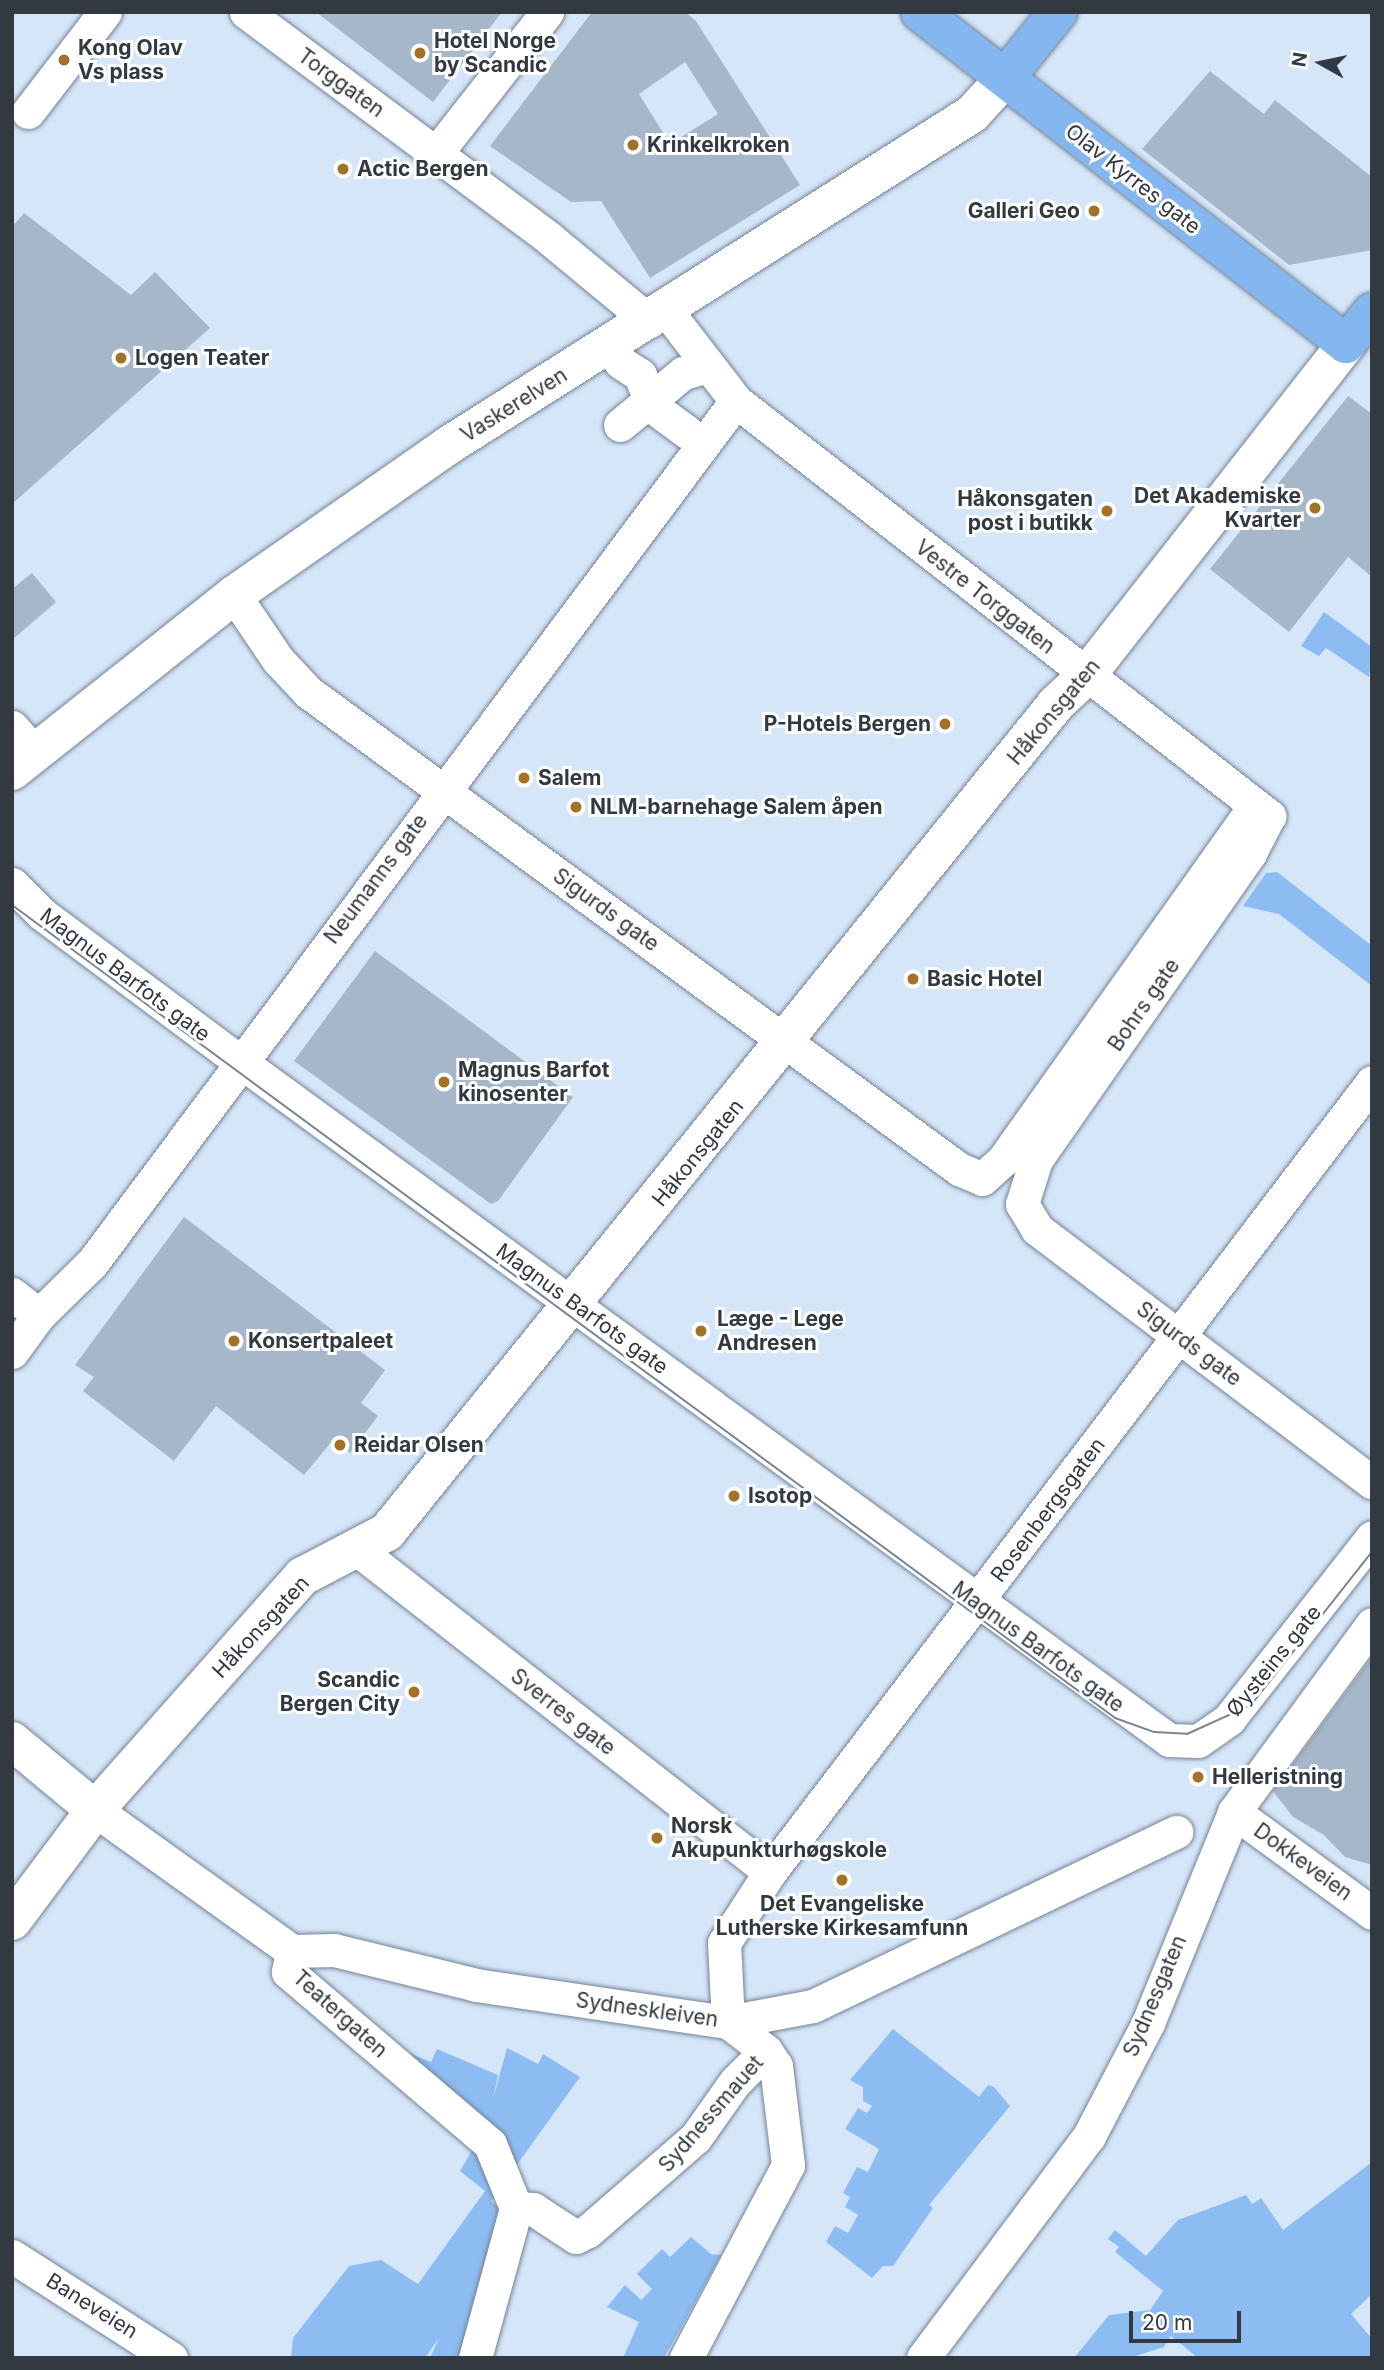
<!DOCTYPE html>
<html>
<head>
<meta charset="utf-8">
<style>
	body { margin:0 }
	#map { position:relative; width:1384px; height:2370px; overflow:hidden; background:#d5e6f9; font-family:Inter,sans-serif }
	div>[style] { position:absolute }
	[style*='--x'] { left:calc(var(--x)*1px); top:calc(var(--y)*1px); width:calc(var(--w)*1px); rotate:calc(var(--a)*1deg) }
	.green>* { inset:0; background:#8dbcf2 }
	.building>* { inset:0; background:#a7b7ca }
	.roads { filter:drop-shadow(0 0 2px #748395) drop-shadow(0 0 2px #748395) }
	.street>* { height:33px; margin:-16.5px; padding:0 16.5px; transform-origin:16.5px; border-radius:16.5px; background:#fff }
	.secondary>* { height:38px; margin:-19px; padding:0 19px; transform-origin:19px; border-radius:19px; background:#fff }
	.highway>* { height:38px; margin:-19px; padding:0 19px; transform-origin:19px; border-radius:19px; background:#84b6f0 }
	.tram>* { height:2px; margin:-1px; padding:0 1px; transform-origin:1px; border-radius:1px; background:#7a8592 }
	.dots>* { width:19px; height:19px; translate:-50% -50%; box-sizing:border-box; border:4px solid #fff; border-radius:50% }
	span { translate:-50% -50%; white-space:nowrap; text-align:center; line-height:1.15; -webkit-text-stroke:6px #fff; paint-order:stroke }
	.poi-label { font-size:21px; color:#323940; font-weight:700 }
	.left { translate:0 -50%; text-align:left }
	.right { translate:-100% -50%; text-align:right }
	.street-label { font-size:21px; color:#323940 }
	.frame { position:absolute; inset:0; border:14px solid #323940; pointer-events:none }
	.north { position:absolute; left:1286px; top:28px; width:70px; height:70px; -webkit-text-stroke:5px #fff; paint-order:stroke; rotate:279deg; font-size:19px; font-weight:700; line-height:28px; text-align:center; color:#323940 }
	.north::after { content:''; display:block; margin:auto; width:24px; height:32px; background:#323940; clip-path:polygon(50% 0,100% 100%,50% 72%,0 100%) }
	.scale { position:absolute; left:1129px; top:2311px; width:112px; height:32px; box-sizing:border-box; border:4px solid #323940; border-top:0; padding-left:9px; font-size:21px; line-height:24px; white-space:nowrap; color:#323940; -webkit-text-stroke:5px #fff; paint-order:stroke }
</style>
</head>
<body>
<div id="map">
	<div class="green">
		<i style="clip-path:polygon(1324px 612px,1372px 647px,1369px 677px,1326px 648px,1319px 656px,1301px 646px)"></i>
		<i style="clip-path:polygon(1277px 872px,1372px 946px,1372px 986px,1279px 914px,1243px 906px,1266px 873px)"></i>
		<i style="clip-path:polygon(893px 2029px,979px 2097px,988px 2085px,994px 2087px,1010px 2106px,929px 2205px,933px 2208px,893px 2266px,883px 2266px,872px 2278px,826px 2242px,835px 2226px,848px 2233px,858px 2215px,845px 2207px,850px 2197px,843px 2193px,857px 2167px,868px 2172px,879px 2149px,845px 2129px,858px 2108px,867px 2113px,872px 2106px,863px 2101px,863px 2087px,850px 2080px)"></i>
		<i style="clip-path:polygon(507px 2048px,538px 2064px,543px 2054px,580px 2077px,491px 2201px,510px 2217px,472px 2358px,430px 2358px,439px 2338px,425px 2358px,291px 2358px,293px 2338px,349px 2266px,381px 2260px,418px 2284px,485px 2191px,460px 2171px,486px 2126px,399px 2049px,431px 2062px,437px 2049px,498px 2075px,493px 2099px)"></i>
		<i style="clip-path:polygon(1372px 2162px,1372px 2294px,1351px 2314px,1372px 2339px,1372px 2358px,1198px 2358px,1171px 2336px,1164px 2347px,1129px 2358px,1074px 2358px,1109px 2315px,1150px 2310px,1163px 2291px,1115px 2252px,1119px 2247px,1108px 2239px,1115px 2230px,1146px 2256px,1178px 2220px,1246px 2195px,1252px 2204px,1261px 2198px,1283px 2230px)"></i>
		<i style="clip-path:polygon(691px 2237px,711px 2254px,721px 2255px,664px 2358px,623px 2358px,639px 2322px,607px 2307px,625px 2285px,641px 2300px,652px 2289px,637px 2274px,662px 2249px,670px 2257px)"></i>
	</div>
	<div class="building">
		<i style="clip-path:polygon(316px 12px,502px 12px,433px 102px)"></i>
		<i style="clip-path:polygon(evenodd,592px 12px,685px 12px,696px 21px,800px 185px,650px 278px,601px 201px,571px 202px,490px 146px,592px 12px,685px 62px,718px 114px,670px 144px,639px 94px,685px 62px)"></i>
		<i style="clip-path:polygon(1210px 71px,1264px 114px,1275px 100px,1372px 177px,1372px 250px,1289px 265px,1142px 149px)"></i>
		<i style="clip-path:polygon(24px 213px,131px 295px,155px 272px,210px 328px,12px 504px,12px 227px)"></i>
		<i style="clip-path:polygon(1348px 396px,1372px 414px,1372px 577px,1348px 557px,1289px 632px,1210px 569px)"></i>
		<i style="clip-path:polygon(32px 573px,56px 602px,12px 640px,12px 589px)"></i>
		<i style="clip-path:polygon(375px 951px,573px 1097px,498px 1201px,491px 1204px,294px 1061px)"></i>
		<i style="clip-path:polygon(184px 1217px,385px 1370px,361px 1403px,378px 1416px,350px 1453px,333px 1440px,304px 1475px,216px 1406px,174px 1461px,83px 1391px,94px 1377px,75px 1365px)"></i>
		<i style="clip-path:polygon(1372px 1657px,1372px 1865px,1345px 1857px,1324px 1835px,1293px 1817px,1273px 1791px)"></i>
	</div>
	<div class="roads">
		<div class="street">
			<i style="--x:246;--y:12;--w:379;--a:36.7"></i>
			<i style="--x:550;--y:239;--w:129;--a:39.6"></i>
			<i style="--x:28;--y:112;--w:126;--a:-52.4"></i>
			<i style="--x:437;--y:152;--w:178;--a:-51.8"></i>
			<i style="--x:666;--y:310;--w:115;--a:52.4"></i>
			<i style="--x:736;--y:401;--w:676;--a:37.9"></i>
			<i style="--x:1269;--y:816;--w:42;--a:117.2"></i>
			<i style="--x:1250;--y:853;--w:374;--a:124.9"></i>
			<i style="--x:1036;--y:1160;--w:46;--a:107.7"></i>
			<i style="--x:1022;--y:1204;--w:29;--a:59"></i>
			<i style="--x:1037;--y:1229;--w:420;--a:37.1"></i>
			<i style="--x:620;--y:362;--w:24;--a:33"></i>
			<i style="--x:640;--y:375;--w:35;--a:68"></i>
			<i style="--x:653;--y:407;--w:42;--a:36.3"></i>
			<i style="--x:620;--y:425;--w:82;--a:-39.5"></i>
			<i style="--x:683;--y:373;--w:26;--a:-16"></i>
			<i style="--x:234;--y:595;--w:78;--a:55.9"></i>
			<i style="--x:278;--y:660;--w:44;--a:46.8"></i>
			<i style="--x:308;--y:692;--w:807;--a:36.23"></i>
			<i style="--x:959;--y:1169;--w:25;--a:23"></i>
			<i style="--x:982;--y:1179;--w:28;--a:-42"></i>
			<i style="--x:1003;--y:1160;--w:435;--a:-54.6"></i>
			<i style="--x:12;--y:727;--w:33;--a:49"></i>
			<i style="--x:12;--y:884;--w:42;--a:45"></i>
			<i style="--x:42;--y:914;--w:244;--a:36.7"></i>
			<i style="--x:238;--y:1060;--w:1153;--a:36.14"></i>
			<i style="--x:1169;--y:1740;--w:29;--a:2"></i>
			<i style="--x:1198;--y:1741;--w:38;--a:-35"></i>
			<i style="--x:1229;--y:1719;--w:231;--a:-51.8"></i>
			<i style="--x:12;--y:1294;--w:34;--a:38"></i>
			<i style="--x:12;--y:1352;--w:46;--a:-53.9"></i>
			<i style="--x:39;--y:1315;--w:74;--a:-44.5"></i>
			<i style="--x:92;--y:1263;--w:1076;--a:-53.24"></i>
			<i style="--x:358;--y:1550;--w:523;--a:38.01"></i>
			<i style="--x:95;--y:1810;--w:242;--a:35.6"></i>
			<i style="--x:1234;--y:1812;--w:171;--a:36.2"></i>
			<i style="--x:292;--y:1951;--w:42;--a:-1.4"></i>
			<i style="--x:334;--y:1950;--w:146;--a:13.8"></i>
			<i style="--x:476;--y:1985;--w:255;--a:8.4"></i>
			<i style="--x:728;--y:2022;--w:86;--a:-10.7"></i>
			<i style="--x:813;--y:2006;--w:403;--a:-25.6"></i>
			<i style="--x:292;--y:1951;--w:21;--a:101"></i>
			<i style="--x:288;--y:1972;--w:265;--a:40.4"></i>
			<i style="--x:490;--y:2144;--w:69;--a:67.9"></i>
			<i style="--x:516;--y:2208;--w:17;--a:3"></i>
			<i style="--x:533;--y:2209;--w:51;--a:33.1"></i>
			<i style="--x:576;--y:2237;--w:13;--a:-27"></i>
			<i style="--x:588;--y:2231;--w:143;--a:-41"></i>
			<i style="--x:696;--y:2137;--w:67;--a:-54.7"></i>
			<i style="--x:735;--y:2082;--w:44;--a:-45"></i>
			<i style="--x:12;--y:2256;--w:189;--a:32.7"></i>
			<i style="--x:475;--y:2358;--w:156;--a:-74.7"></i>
			<i style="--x:686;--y:2358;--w:218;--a:-62.1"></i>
			<i style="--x:788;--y:2165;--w:100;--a:-96.9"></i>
			<i style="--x:776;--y:2066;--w:18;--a:-124"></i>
			<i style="--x:766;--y:2051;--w:48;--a:-142.7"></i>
			<i style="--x:728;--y:2022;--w:79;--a:-92.9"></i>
			<i style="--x:724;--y:1943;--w:85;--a:-57.1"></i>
			<i style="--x:770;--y:1872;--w:993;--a:-52.69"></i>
			<i style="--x:923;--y:2358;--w:277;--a:-53.2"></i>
			<i style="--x:1089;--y:2136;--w:127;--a:-62.4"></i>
			<i style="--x:1148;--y:2023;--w:228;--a:-67.8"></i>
			<i style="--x:1234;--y:1812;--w:233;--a:-53.7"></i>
		</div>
		<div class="secondary">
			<i style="--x:12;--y:771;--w:283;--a:-38.4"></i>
			<i style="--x:234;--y:595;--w:262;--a:-34.9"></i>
			<i style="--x:449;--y:445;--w:619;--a:-32.33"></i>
			<i style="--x:972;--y:114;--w:49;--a:-47.5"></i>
			<i style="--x:12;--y:1741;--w:108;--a:39.7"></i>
			<i style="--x:12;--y:1921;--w:139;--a:-53.2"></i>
			<i style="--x:95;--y:1810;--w:313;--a:-48.4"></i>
			<i style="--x:303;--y:1576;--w:95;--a:-27.6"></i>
			<i style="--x:387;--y:1532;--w:1064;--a:-51.06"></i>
			<i style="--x:1056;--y:704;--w:41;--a:-43"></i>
			<i style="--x:1086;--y:676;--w:422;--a:-51.9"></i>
		</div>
		<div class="highway">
			<i style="--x:920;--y:12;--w:540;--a:37.93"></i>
			<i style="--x:1346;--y:344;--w:41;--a:-50.9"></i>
			<i style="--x:1005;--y:78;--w:85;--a:-51.2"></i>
		</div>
	</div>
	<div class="tram">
		<i style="--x:12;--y:905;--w:1370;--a:36.39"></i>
		<i style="--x:1115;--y:1718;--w:41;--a:19.7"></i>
		<i style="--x:1154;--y:1732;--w:33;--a:3"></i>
		<i style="--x:1187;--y:1734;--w:70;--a:-24.4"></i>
		<i style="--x:1251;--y:1705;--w:195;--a:-51.7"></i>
	</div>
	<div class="dots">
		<i style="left:420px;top:53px;background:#a37127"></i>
		<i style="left:64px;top:60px;background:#a37127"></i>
		<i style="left:633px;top:145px;background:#a37127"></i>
		<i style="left:343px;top:169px;background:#a37127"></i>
		<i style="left:1094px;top:211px;background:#a37127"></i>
		<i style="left:121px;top:358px;background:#a37127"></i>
		<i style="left:1315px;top:508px;background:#a37127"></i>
		<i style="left:1107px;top:511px;background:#a37127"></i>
		<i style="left:945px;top:724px;background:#a37127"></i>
		<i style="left:524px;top:778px;background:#a37127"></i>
		<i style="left:576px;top:807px;background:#a37127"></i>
		<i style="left:913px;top:979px;background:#a37127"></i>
		<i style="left:444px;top:1082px;background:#a37127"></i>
		<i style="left:701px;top:1331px;background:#a37127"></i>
		<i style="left:234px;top:1341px;background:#a37127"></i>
		<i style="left:340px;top:1445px;background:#a37127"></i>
		<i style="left:734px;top:1496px;background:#a37127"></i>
		<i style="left:414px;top:1692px;background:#a37127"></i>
		<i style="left:1198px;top:1777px;background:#a37127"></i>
		<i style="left:657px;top:1838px;background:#a37127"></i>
		<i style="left:842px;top:1880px;background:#a37127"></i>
	</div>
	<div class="poi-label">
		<span class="left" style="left:434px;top:53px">Hotel Norge<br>by Scandic</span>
		<span class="left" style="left:78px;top:60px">Kong Olav<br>Vs plass</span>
		<span class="left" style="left:647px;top:145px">Krinkelkroken</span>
		<span class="left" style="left:357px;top:169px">Actic Bergen</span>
		<span class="right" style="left:1080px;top:211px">Galleri Geo</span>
		<span class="left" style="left:135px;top:358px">Logen Teater</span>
		<span class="right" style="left:1301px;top:508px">Det Akademiske<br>Kvarter</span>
		<span class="right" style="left:1093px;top:511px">Håkonsgaten<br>post i butikk</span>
		<span class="right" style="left:931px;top:724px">P-Hotels Bergen</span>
		<span class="left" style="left:538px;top:778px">Salem</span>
		<span class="left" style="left:590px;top:807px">NLM-barnehage Salem åpen</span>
		<span class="left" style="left:927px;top:979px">Basic Hotel</span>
		<span class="left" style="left:458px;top:1082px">Magnus Barfot<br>kinosenter</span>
		<span class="left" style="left:717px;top:1331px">Læge - Lege<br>Andresen</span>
		<span class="left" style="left:248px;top:1341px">Konsertpaleet</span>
		<span class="left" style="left:354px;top:1445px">Reidar Olsen</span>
		<span class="left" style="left:748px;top:1496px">Isotop</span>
		<span class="right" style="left:400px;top:1692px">Scandic<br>Bergen City</span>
		<span class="left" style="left:1212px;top:1777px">Helleristning</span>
		<span class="left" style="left:671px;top:1838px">Norsk<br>Akupunkturhøgskole</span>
		<span style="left:842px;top:1916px">Det Evangeliske<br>Lutherske Kirkesamfunn</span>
	</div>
	<div class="street-label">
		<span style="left:341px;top:83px;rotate:36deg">Torggaten</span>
		<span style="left:1133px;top:179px;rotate:38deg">Olav Kyrres gate</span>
		<span style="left:514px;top:405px;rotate:-32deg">Vaskerelven</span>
		<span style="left:985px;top:597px;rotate:38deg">Vestre Torggaten</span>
		<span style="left:1054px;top:712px;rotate:-50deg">Håkonsgaten</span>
		<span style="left:376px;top:879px;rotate:-53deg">Neumanns gate</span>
		<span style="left:606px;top:910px;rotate:36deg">Sigurds gate</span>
		<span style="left:125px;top:975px;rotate:37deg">Magnus Barfots gate</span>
		<span style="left:1144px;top:1005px;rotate:-55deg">Bohrs gate</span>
		<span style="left:698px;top:1153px;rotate:-51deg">Håkonsgaten</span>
		<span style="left:582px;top:1309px;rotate:36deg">Magnus Barfots gate</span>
		<span style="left:1189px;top:1344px;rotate:37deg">Sigurds gate</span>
		<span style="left:1048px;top:1510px;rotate:-53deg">Rosenbergsgaten</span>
		<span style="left:261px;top:1627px;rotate:-47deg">Håkonsgaten</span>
		<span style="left:1038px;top:1647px;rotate:36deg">Magnus Barfots gate</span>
		<span style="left:1274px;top:1661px;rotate:-51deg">Øysteins gate</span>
		<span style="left:563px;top:1712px;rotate:38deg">Sverres gate</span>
		<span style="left:1303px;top:1862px;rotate:36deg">Dokkeveien</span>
		<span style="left:1155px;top:1996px;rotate:-67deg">Sydnesgaten</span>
		<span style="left:647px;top:2010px;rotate:8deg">Sydneskleiven</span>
		<span style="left:340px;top:2014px;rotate:42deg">Teatergaten</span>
		<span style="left:711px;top:2114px;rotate:-49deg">Sydnessmauet</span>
		<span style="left:92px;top:2306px;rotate:32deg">Baneveien</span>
	</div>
	<div class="frame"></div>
	<div class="north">N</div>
	<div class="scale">20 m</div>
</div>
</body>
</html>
